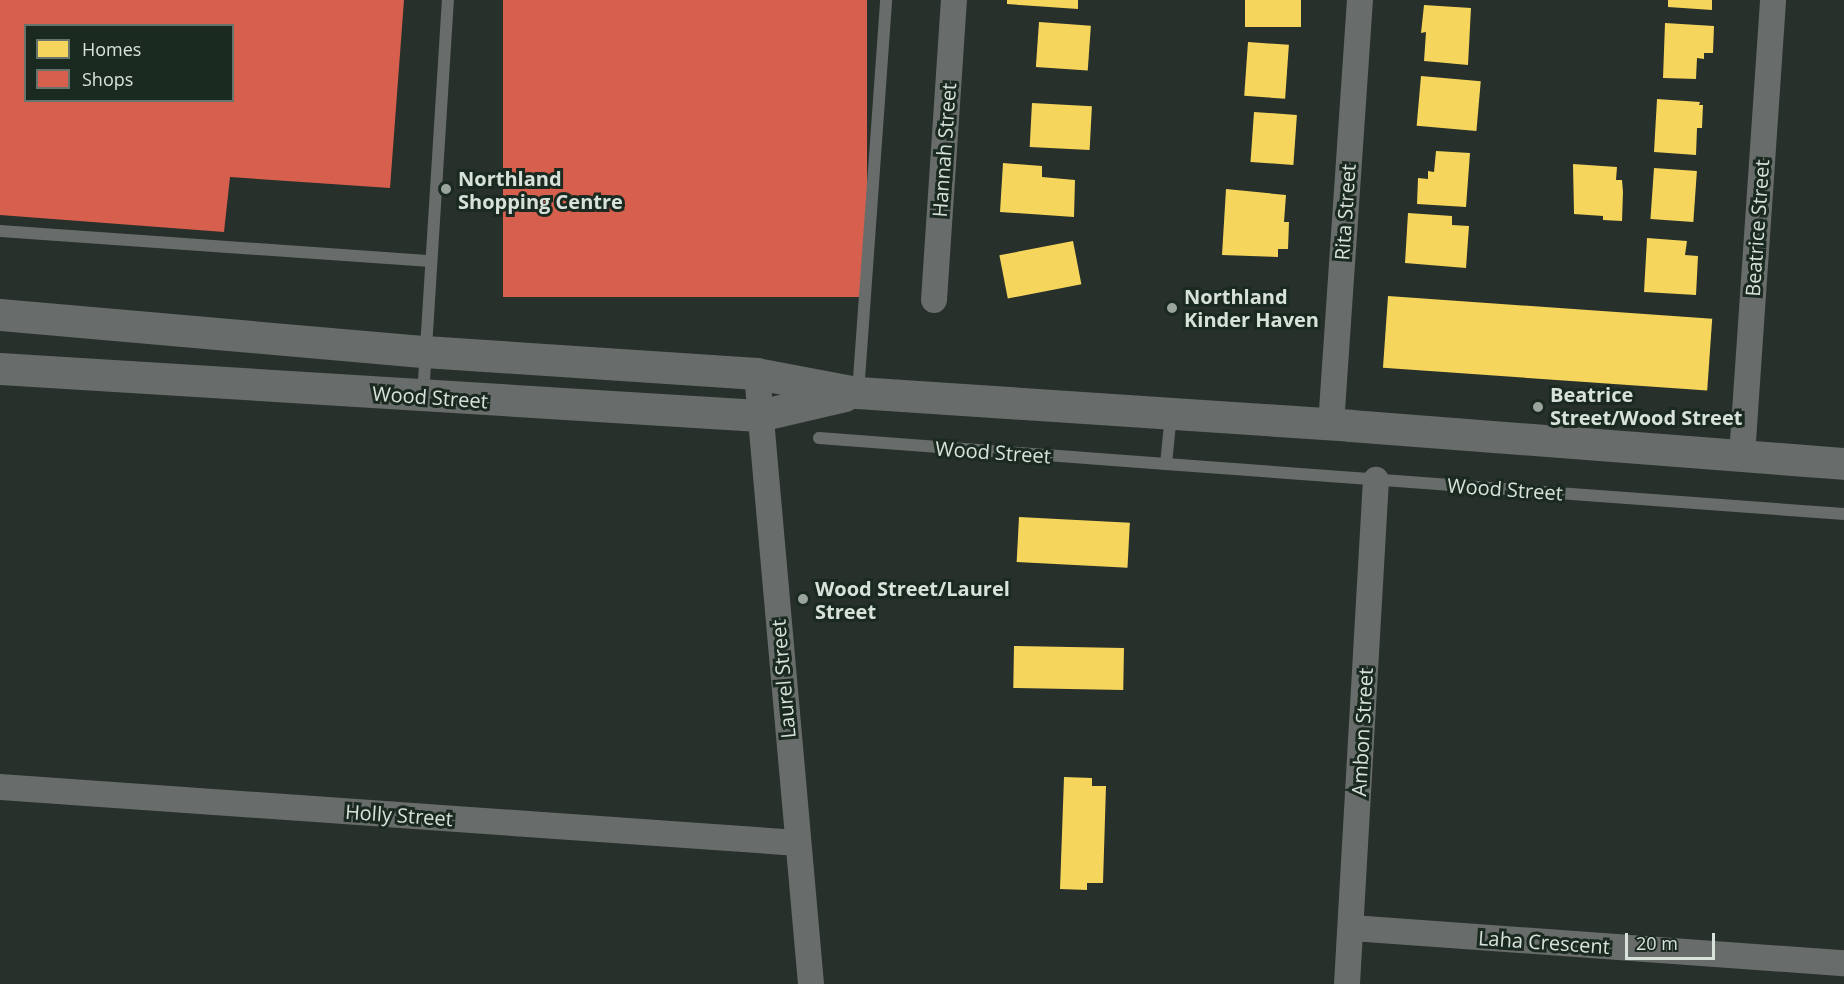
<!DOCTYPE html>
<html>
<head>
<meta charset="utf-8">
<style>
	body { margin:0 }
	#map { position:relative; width:1844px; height:984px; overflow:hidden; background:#27302b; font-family:"Open Sans",sans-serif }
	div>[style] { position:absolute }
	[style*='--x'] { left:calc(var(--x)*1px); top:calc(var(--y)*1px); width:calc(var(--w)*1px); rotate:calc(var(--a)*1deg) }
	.homes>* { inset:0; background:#f6d55c; transform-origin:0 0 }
	.shops>* { inset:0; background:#d6604d; transform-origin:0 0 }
	.service>* { height:12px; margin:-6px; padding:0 6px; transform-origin:6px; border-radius:6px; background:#686c6a }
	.minor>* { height:26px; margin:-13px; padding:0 13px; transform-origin:13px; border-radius:13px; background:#686c6a }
	.tertiary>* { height:32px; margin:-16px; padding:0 16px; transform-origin:16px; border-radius:16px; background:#686c6a }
	.dots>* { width:16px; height:16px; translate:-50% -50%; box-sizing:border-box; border:3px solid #1a2a20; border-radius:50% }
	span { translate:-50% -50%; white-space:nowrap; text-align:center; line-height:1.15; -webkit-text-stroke:6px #1a2a20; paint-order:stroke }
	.street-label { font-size:20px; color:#d8e2db }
	.poi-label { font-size:20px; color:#d8e2db; font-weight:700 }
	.left { translate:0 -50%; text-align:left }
	.legend { position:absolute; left:24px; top:24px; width:210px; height:78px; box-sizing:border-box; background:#1a2a20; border:2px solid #66746b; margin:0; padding:8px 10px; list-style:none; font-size:18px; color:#d8e2db }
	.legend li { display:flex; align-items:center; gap:12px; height:30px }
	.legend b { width:30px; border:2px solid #66746b }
	.scale { position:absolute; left:1625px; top:933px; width:90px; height:27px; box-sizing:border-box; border:3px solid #d8e2db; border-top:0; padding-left:8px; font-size:18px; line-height:21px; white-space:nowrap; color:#d8e2db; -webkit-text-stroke:4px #1a2a20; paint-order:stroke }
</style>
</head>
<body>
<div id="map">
	<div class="homes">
		<i style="clip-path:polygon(1007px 0,1078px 0,1078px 9px,1007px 4px)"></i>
		<i style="left:1245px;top:0;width:56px;height:27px"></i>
		<i style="clip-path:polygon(1668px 0,1712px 0,1712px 10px,1668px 7px)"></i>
		<i style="clip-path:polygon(1424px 5px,1471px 8px,1468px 65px,1424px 61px,1426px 32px,1421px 33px)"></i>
		<i style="left:1039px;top:22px;width:52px;height:45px;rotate:4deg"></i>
		<i style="clip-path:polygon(1665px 23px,1714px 26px,1713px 53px,1704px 53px,1704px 59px,1697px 58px,1696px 79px,1663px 78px)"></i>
		<i style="left:1248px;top:42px;width:41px;height:54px;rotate:4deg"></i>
		<i style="left:1421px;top:76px;width:60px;height:50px;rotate:5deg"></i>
		<i style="clip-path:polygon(1657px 99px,1700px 102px,1699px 105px,1703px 105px,1702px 128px,1697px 128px,1696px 155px,1654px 152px)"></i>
		<i style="left:1032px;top:103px;width:60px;height:44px;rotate:3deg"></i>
		<i style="left:1254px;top:112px;width:43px;height:50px;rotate:4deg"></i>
		<i style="clip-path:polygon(1436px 151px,1470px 153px,1466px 207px,1417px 204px,1418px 178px,1428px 179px,1428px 171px,1434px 172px)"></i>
		<i style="clip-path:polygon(1003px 163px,1042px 166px,1042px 177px,1075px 180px,1074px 217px,1000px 212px)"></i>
		<i style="clip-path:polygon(1573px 164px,1617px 167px,1616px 180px,1622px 180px,1623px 192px,1622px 221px,1603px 220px,1603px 216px,1574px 214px)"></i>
		<i style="left:1654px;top:168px;width:43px;height:51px;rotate:4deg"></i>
		<i style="clip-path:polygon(1226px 189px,1286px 195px,1284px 222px,1289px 222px,1288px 249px,1278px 249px,1278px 257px,1222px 255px)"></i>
		<i style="clip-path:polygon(1408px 213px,1452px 216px,1452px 225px,1469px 226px,1466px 268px,1405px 263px)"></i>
		<i style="clip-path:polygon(1647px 238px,1687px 241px,1685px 255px,1698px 256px,1696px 295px,1644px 292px)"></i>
		<i style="left:1073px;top:241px;width:44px;height:75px;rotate:79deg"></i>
		<i style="left:1388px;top:296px;width:325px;height:72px;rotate:4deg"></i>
		<i style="left:1019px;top:517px;width:111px;height:45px;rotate:3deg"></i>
		<i style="left:1014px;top:646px;width:110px;height:42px;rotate:1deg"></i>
		<i style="clip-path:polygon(1064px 777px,1092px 778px,1092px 786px,1106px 786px,1103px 883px,1087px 883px,1087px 890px,1060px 889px)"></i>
	</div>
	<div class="shops">
		<i style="clip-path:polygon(evenodd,0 0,404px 0,390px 188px,230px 177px,224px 232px,0 215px,0 0,26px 26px,232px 26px,232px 100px,26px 100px,26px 26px)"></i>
		<i style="left:503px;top:0;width:364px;height:297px"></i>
	</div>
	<div class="service">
		<i style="--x:0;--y:231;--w:432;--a:4"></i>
		<i style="--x:858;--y:393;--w:394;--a:-85.9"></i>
		<i style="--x:423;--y:396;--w:397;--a:-86.4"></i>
		<i style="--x:1171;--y:414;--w:50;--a:95.7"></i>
		<i style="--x:1166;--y:464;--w:680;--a:4.22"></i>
		<i style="--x:819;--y:438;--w:348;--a:4.3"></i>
	</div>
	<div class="minor">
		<i style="--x:934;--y:300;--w:301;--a:-86.2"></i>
		<i style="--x:757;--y:374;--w:612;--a:84.94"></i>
		<i style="--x:1331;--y:425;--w:426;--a:-86.1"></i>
		<i style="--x:1742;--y:456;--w:457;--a:-86.1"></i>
		<i style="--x:0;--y:787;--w:800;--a:4.01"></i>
		<i style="--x:1352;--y:928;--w:493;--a:4.1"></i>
		<i style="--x:1347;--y:984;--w:505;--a:-86.71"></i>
	</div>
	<div class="tertiary">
		<i style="--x:0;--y:315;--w:427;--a:5"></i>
		<i style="--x:425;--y:352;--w:333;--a:3.8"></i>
		<i style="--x:757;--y:374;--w:103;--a:10.7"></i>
		<i style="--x:858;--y:393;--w:494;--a:3.8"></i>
		<i style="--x:1351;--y:426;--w:494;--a:4.4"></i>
		<i style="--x:0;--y:369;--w:761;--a:3.54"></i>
		<i style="--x:760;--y:416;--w:87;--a:-13.2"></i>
	</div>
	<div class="dots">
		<i style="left:446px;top:189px;background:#9aa49d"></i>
		<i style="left:1172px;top:308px;background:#9aa49d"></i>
		<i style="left:1538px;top:407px;background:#9aa49d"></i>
		<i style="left:803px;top:599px;background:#9aa49d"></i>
	</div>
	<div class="street-label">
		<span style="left:944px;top:150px;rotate:-86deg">Hannah Street</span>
		<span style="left:1345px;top:212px;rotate:-86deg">Rita Street</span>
		<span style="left:1757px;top:228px;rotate:-86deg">Beatrice Street</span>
		<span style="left:430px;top:397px;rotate:4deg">Wood Street</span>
		<span style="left:993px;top:452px;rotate:4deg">Wood Street</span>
		<span style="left:1505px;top:489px;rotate:4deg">Wood Street</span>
		<span style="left:783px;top:679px;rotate:-95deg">Laurel Street</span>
		<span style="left:1362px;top:732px;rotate:-87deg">Ambon Street</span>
		<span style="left:399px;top:815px;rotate:4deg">Holly Street</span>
		<span style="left:1544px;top:942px;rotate:4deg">Laha Crescent</span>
	</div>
	<div class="poi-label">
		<span class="left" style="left:458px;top:190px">Northland<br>Shopping Centre</span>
		<span class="left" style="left:1184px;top:308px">Northland<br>Kinder Haven</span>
		<span class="left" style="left:1550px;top:406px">Beatrice<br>Street/Wood Street</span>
		<span class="left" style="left:815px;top:600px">Wood Street/Laurel<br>Street</span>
	</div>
	<ul class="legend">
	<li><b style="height:16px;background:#f6d55c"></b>Homes</li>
	<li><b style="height:16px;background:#d6604d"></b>Shops</li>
	</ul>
	<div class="scale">20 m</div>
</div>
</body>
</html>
